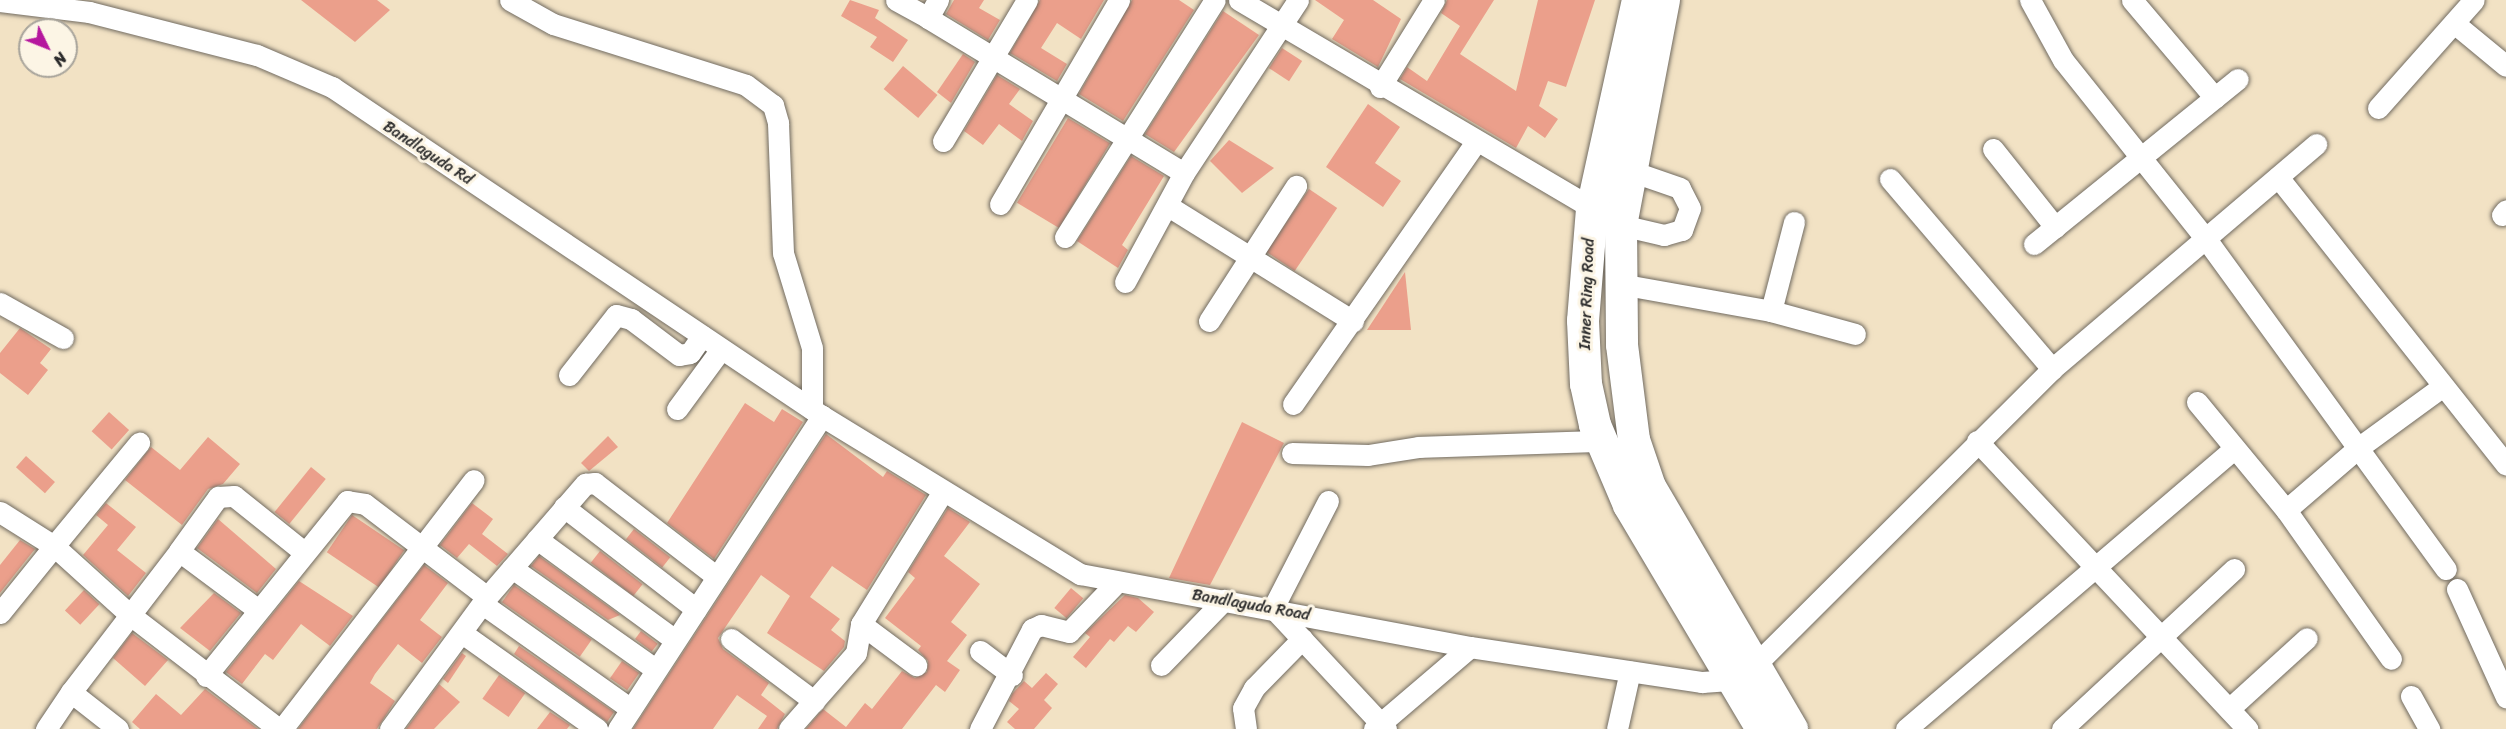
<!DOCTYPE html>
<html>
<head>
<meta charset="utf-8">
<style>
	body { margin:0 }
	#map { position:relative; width:2506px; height:729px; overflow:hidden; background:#f2e2c4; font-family:Sriracha,sans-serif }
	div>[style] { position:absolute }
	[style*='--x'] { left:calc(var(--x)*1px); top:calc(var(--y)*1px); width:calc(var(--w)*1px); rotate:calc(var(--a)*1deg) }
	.building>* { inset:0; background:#eb9f8b; transform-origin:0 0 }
	.roads { filter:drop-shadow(0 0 2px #716b61) drop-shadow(0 0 2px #716b61) }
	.minor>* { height:21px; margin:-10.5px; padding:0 10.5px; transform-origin:10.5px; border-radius:10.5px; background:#fff }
	.highway>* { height:32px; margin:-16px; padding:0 16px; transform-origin:16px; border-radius:16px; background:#fff }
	span { translate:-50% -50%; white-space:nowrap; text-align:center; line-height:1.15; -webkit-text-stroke:6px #fcf5e5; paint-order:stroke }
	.street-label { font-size:16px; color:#2b2b2b }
	.north { position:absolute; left:18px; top:18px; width:60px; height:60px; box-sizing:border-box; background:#fcf5e5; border:2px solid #a8a49b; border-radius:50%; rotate:133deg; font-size:16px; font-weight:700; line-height:24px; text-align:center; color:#2b2b2b }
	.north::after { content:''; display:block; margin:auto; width:21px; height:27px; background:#b5179e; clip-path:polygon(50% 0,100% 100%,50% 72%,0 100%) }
</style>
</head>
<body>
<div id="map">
	<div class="building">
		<i style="clip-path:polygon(301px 0,377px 0,390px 10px,355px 42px)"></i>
		<i style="clip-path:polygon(850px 0,879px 10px,875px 18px,908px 40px,893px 62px,870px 47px,877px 37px,841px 16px)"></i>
		<i style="clip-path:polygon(954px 0,984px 0,979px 8px,1000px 20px,988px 40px,946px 14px)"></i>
		<i style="clip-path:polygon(1040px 0,1104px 0,1081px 39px,1057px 23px,1041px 48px,1067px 64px,1057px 81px,1010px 53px)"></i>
		<i style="clip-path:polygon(1132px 0,1179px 0,1194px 10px,1123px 121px,1079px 94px)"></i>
		<i style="clip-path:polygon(1315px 0,1373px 0,1401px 19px,1378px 67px,1332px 39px,1344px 20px)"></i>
		<i style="clip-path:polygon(1447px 0,1494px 0,1460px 54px,1516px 91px,1538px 0,1595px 0,1566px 87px,1548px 81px,1539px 106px,1558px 119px,1545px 138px,1528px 126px,1516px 148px,1400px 79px,1407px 67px,1427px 81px,1460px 26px,1441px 13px)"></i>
		<i style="clip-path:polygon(1223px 11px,1259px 35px,1174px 152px,1145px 134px)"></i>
		<i style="left:1282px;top:48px;width:24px;height:24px;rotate:33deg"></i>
		<i style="clip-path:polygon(963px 54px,975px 62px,951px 103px,937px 92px)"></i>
		<i style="left:903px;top:66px;width:45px;height:30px;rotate:40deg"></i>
		<i style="clip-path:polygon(997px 75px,1020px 89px,1009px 104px,1033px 121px,1022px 141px,999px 124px,983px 145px,964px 131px)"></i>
		<i style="clip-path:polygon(1368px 104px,1400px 127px,1375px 163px,1401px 181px,1383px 207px,1326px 167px)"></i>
		<i style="left:1068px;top:118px;width:49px;height:99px;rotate:31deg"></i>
		<i style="clip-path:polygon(1229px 140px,1274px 168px,1242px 193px,1210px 161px)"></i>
		<i style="clip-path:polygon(1131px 156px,1164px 176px,1122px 245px,1128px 250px,1118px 268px,1077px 241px)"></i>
		<i style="left:1309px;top:189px;width:34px;height:76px;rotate:34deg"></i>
		<i style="clip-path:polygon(1405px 272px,1411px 330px,1367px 330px)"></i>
		<i style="clip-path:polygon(20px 328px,51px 349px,40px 363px,48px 370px,28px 395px,0 373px,0 353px)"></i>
		<i style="clip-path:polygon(745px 403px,774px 422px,782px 409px,803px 422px,714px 559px,667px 523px)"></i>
		<i style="left:109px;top:412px;width:27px;height:26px;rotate:42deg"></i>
		<i style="clip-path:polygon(1242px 422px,1284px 443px,1210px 585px,1169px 578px)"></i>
		<i style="clip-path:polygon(826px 434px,883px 477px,887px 471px,926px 495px,867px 590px,832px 566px,810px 597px,840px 619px,831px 630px,845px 641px,844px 647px,824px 671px,767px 633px,790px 596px,761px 575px,718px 638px,723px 649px,769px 683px,761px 695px,785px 714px,777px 729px,758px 729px,767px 716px,737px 695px,713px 729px,633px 729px)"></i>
		<i style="clip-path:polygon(608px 436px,618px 447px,589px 471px,581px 463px)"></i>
		<i style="clip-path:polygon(208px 437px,240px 464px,223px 484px,208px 489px,182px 525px,125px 480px,151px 447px,180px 470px)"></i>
		<i style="left:26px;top:456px;width:39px;height:15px;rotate:42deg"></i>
		<i style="left:311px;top:467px;width:19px;height:58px;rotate:39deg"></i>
		<i style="clip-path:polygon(106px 503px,136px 527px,117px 550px,146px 573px,128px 596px,83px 555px,108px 525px,96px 515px)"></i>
		<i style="clip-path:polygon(472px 503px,493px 519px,482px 534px,508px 554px,497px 566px,469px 544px,457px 558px,440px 545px)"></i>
		<i style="clip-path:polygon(948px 508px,970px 522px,944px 556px,980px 584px,951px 622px,967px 635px,947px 661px,960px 670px,945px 692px,936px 685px,902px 729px,806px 729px,823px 709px,846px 727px,865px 703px,872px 709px,902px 671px,915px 678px,927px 672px,928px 661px,918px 650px,921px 646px,885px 618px,915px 578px,908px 572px)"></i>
		<i style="left:352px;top:515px;width:63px;height:45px;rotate:34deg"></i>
		<i style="clip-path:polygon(218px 519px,276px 569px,257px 593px,197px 548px)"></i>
		<i style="left:634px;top:529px;width:46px;height:13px;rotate:38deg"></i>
		<i style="clip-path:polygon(20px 540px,35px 549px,0 593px,0 565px)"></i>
		<i style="left:600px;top:551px;width:54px;height:15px;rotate:38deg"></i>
		<i style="clip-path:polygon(539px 556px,620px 615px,608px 620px,531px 566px)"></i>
		<i style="clip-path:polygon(424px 565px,448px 583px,420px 620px,442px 637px,422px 663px,398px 644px,375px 674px,370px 683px,395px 701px,377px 729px,298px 729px)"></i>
		<i style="clip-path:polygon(299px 581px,353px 616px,330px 646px,301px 624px,273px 660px,265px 654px,242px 684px,226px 672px)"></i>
		<i style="left:514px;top:585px;width:95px;height:21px;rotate:35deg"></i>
		<i style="left:1071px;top:588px;width:16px;height:26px;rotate:40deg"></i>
		<i style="left:84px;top:590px;width:21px;height:28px;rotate:43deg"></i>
		<i style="clip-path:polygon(214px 593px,241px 613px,210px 651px,180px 628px)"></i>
		<i style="clip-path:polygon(1125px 595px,1138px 598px,1154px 612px,1136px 632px,1128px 626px,1114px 642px,1110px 639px,1086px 668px,1073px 657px,1090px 637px,1085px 633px)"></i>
		<i style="clip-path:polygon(489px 625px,614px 712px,607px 722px,514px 654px,519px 646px)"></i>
		<i style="left:641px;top:631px;width:21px;height:10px;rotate:37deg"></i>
		<i style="clip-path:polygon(132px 633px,168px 660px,145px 686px,113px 658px)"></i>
		<i style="clip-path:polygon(462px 653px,466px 656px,448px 683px,443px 679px)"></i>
		<i style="left:622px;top:661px;width:21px;height:21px;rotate:35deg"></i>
		<i style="clip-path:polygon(1046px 673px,1058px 684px,1044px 700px,1052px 708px,1034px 729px,1015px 729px,1007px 722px,1019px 709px,1009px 701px,1012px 694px,1024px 681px,1032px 688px)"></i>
		<i style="left:499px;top:675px;width:32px;height:29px;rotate:35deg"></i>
		<i style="clip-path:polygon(439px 684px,460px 702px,434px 729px,406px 729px)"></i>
		<i style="clip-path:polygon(205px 689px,258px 729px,140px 729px,132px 722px,156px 694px,181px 715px)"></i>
		<i style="clip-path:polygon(550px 712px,570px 725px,567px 729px,537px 729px)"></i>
	</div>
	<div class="roads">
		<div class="minor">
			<i style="--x:510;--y:0;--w:49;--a:29.2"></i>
			<i style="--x:553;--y:24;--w:202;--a:17.5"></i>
			<i style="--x:746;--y:85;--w:34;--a:37"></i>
			<i style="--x:773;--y:105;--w:19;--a:74"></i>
			<i style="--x:778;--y:123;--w:130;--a:87.8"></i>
			<i style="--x:783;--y:253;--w:99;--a:73"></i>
			<i style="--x:812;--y:348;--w:61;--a:90"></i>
			<i style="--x:896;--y:0;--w:37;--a:29"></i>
			<i style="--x:928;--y:18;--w:21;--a:-61"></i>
			<i style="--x:1239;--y:0;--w:443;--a:30.5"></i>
			<i style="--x:1621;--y:225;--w:44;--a:13.1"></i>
			<i style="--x:1664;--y:235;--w:19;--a:-16"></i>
			<i style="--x:1682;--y:230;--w:23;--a:-70"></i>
			<i style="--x:1690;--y:208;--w:22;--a:-117"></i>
			<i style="--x:1680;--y:188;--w:52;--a:-160.9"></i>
			<i style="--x:2030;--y:0;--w:68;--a:61.2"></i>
			<i style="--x:2063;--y:60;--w:229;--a:51.4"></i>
			<i style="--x:2206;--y:239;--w:408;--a:54"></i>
			<i style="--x:2132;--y:0;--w:128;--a:49.7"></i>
			<i style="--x:0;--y:1;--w:90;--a:7"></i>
			<i style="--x:89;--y:12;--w:173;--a:14.4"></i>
			<i style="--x:257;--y:55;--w:82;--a:23.1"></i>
			<i style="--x:332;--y:87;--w:590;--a:33.88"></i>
			<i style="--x:822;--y:416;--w:303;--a:31.5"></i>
			<i style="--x:1080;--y:574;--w:397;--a:10.6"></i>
			<i style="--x:1470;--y:647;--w:235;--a:8.6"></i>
			<i style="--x:1702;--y:682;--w:31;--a:-4"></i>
			<i style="--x:928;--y:18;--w:299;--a:31.2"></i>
			<i style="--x:2454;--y:23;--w:67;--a:39.6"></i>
			<i style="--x:1380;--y:87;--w:102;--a:-58.2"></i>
			<i style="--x:2378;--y:108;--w:144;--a:-48.4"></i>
			<i style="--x:943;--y:141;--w:164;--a:-59.2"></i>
			<i style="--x:1993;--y:149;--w:100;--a:51.5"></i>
			<i style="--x:2278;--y:177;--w:367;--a:51.6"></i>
			<i style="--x:1890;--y:179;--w:250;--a:49.5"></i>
			<i style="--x:1000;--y:204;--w:236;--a:-59.7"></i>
			<i style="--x:1168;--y:206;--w:218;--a:31.9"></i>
			<i style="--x:2502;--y:215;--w:6;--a:-51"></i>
			<i style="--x:1065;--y:237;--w:280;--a:-57.7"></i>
			<i style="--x:2034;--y:244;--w:262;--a:-39"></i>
			<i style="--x:1125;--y:282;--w:124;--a:-61.6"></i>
			<i style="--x:1184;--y:173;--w:207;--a:-56.6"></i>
			<i style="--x:1620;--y:284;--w:153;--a:10.1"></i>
			<i style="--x:1771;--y:311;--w:87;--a:15.3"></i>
			<i style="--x:0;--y:303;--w:72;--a:29.1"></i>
			<i style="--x:1771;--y:311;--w:92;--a:-75.5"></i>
			<i style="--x:1209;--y:321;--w:161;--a:-57.2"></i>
			<i style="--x:569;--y:375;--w:76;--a:-51.9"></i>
			<i style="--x:616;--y:315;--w:16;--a:15"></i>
			<i style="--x:631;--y:319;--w:60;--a:36.9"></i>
			<i style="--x:679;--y:355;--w:11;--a:-10"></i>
			<i style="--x:690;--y:353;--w:21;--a:-55"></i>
			<i style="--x:2197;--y:402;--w:140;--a:50.5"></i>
			<i style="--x:2286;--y:510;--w:182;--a:54.8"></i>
			<i style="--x:1293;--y:404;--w:318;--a:-55.1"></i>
			<i style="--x:677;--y:409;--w:74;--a:-53.7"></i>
			<i style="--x:1977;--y:441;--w:395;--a:46.8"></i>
			<i style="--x:1292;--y:453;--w:76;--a:1.5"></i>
			<i style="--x:1368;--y:455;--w:52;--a:-8.9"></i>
			<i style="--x:1419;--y:447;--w:182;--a:-1.9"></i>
			<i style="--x:1328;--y:501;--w:120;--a:117.2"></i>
			<i style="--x:1273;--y:608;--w:166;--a:47"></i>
			<i style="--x:564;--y:507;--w:167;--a:37.7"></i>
			<i style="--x:2286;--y:510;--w:95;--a:-40.7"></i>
			<i style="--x:2358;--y:448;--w:105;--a:-36.1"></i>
			<i style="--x:0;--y:512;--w:64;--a:32.2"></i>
			<i style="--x:54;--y:546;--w:134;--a:-50.5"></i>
			<i style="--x:537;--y:539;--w:171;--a:36.2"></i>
			<i style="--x:512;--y:568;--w:175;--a:35.2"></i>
			<i style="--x:2457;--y:589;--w:119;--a:65.6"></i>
			<i style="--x:484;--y:605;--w:180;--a:35.3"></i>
			<i style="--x:257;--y:609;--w:97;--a:-143.4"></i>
			<i style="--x:179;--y:551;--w:67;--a:-54.2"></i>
			<i style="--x:218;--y:497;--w:16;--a:-4"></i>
			<i style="--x:234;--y:496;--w:90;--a:38.7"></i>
			<i style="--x:0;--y:613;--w:86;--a:-51.1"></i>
			<i style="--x:54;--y:546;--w:101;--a:42.2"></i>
			<i style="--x:129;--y:614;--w:189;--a:37.5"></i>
			<i style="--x:861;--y:624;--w:154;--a:-58.3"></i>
			<i style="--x:462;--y:633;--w:166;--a:35.4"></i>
			<i style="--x:731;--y:639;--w:104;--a:36.8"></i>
			<i style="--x:980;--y:651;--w:40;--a:37"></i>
			<i style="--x:1161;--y:665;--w:91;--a:-45.9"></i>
			<i style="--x:1755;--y:665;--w:419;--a:-44.9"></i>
			<i style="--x:2052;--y:369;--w:347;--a:-40.4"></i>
			<i style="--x:206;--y:676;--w:225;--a:-51.1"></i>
			<i style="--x:347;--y:501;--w:18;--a:9"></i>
			<i style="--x:365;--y:504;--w:153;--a:37.3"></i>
			<i style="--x:2411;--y:696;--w:38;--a:61"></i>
			<i style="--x:2229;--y:709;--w:105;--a:-42.3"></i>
			<i style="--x:46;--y:729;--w:45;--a:-56"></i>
			<i style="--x:118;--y:729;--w:60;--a:-141.8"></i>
			<i style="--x:71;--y:692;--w:178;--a:-52.5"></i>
			<i style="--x:282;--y:729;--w:314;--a:-52.4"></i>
			<i style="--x:390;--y:729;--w:164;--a:-53.7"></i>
			<i style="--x:487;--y:597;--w:150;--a:-49.1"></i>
			<i style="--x:585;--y:484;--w:10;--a:-6"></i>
			<i style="--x:595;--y:483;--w:154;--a:37.6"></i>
			<i style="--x:618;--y:729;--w:374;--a:-56.9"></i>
			<i style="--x:789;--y:729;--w:101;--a:-48.6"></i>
			<i style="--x:856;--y:653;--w:29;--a:-80"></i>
			<i style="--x:861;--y:624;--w:69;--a:36.7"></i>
			<i style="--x:980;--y:729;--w:113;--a:-62.5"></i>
			<i style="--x:1032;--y:629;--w:10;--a:-24"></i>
			<i style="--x:1041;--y:625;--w:29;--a:14"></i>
			<i style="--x:1069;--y:632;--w:68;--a:-46.2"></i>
			<i style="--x:1246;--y:729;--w:21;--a:-98"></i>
			<i style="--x:1243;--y:708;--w:23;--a:-61"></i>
			<i style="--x:1254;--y:688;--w:69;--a:-45.6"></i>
			<i style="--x:1374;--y:729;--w:126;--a:-40.5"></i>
			<i style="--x:1617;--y:729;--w:59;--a:-77.4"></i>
			<i style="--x:1906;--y:729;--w:431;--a:-40.5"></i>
			<i style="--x:2062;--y:729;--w:235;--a:-42.9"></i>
		</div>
		<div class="highway">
			<i style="--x:1638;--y:0;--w:214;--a:102.4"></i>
			<i style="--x:1592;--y:209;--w:112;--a:94.6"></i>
			<i style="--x:1583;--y:321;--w:63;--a:87.3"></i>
			<i style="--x:1586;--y:384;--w:42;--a:77.6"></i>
			<i style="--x:1595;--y:425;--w:87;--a:67"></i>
			<i style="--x:1629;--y:505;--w:261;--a:59.3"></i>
			<i style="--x:1664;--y:0;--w:229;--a:100.8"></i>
			<i style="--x:1621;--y:225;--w:120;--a:89.5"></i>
			<i style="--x:1622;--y:345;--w:96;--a:82.8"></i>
			<i style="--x:1634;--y:440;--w:50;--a:71.2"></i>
			<i style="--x:1650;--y:487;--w:281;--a:59.6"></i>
		</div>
	</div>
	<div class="street-label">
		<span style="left:428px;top:153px;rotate:33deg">Bandlaguda Rd</span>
		<span style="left:1587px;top:294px;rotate:-88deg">Inner Ring Road</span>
		<span style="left:1251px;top:605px;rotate:10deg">Bandlaguda Road</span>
	</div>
	<div class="north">N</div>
</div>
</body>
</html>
